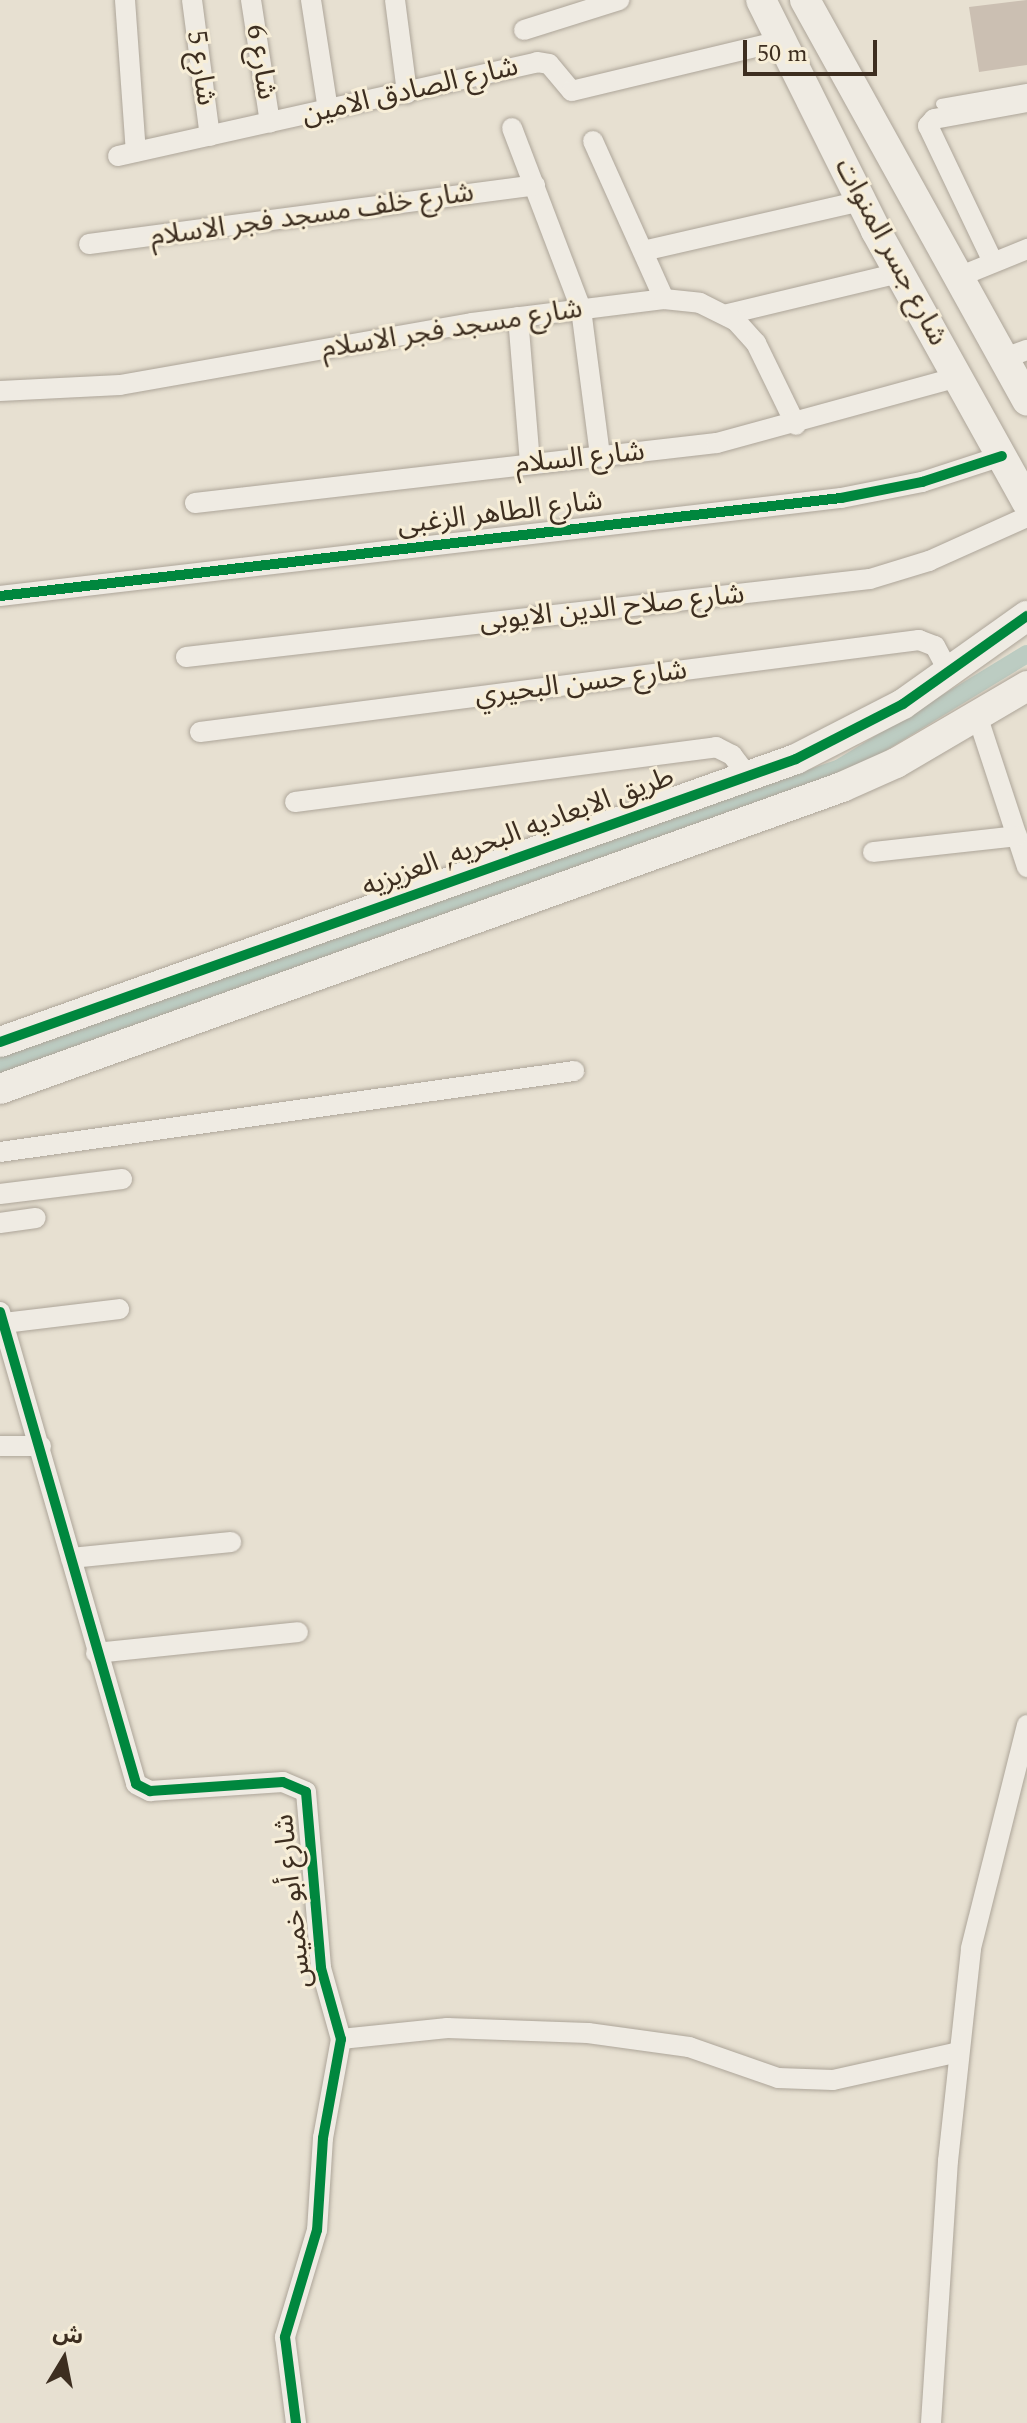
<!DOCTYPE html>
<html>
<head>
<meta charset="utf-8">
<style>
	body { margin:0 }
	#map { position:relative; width:1027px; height:2423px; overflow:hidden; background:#e7e0d1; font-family:Spectral,"Noto Sans Arabic",serif }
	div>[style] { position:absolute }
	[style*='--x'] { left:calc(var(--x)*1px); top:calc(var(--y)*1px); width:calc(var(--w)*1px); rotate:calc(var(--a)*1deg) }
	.canal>* { height:18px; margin:-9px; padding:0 9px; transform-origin:9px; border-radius:9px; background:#bcccc2 }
	.building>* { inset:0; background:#cbbfb2 }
	.roads { filter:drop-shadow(0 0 2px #ada599) drop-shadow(0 0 2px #ada599) }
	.lane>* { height:10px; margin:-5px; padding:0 5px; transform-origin:5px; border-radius:5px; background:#efebe3 }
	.street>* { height:20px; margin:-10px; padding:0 10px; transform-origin:10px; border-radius:10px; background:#efebe3 }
	.secondary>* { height:30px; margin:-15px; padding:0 15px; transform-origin:15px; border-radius:15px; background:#efebe3 }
	.cycleway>* { height:10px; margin:-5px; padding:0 5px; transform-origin:5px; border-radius:5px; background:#00873e }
	span { translate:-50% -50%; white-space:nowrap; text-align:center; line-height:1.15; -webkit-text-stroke:6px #f7eed8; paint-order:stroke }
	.street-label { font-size:28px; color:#3d2e20 }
	.north { position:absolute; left:24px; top:2319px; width:80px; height:80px; -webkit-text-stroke:6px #f7eed8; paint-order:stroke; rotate:10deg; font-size:22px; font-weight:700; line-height:32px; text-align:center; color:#3d2e20 }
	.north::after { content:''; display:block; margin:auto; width:28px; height:36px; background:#3d2e20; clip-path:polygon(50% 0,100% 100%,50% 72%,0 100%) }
	.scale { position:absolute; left:743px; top:40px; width:134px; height:36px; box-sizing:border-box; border:4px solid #3d2e20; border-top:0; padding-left:10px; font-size:24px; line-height:28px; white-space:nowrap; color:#3d2e20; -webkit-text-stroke:6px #f7eed8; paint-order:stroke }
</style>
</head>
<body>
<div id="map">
	<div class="canal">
		<i style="--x:0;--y:1064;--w:891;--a:-19.41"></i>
		<i style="--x:840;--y:768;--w:219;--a:-31.4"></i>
	</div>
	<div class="building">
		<i style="clip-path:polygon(1027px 0,1027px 65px,979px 72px,969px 7px)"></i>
	</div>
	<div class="roads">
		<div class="lane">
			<i style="--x:941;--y:104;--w:87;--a:-9.9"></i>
		</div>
		<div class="street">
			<i style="--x:125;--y:0;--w:152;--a:85.9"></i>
			<i style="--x:192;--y:0;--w:137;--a:82.5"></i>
			<i style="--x:251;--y:0;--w:124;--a:81.2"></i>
			<i style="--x:311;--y:0;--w:111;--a:81.2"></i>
			<i style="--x:395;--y:0;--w:94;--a:82.6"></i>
			<i style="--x:524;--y:30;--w:100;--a:-17.5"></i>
			<i style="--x:512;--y:128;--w:194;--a:69.1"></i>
			<i style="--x:581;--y:309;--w:147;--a:82.6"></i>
			<i style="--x:593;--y:141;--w:173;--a:65.8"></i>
			<i style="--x:118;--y:156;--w:429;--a:-12.6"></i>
			<i style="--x:537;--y:62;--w:12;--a:9"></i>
			<i style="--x:549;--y:64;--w:35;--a:50"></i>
			<i style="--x:572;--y:91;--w:215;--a:-13.5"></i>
			<i style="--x:89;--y:244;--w:450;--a:-7.5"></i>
			<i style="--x:643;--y:251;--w:225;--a:-12.9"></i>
			<i style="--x:993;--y:262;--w:151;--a:-115.5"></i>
			<i style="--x:928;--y:126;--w:9;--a:-49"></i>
			<i style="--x:934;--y:119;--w:95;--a:-10.4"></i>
			<i style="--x:956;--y:278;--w:77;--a:-22.2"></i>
			<i style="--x:728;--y:314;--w:176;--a:-13.5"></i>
			<i style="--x:518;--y:317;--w:146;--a:85.3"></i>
			<i style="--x:1002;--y:359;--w:27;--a:-20"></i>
			<i style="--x:0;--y:391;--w:120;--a:-2.9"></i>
			<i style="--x:120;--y:385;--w:357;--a:-10"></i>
			<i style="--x:472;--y:323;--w:193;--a:-7.1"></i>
			<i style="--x:664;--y:299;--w:36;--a:6"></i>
			<i style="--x:700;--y:303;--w:40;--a:26.6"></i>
			<i style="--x:736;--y:321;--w:30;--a:48"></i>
			<i style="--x:756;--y:343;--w:91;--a:64"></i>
			<i style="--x:195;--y:503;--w:525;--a:-6.56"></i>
			<i style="--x:717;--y:443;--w:250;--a:-15.3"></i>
			<i style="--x:0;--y:596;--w:847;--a:-6.65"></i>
			<i style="--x:841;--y:498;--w:83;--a:-11.2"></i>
			<i style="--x:922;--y:482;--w:84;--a:-18"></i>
			<i style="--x:186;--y:657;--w:688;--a:-6.51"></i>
			<i style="--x:870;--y:579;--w:62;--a:-17"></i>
			<i style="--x:929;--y:561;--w:107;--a:-24.2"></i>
			<i style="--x:978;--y:718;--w:157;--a:71.8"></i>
			<i style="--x:200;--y:732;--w:725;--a:-7.29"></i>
			<i style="--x:919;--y:640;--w:17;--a:21"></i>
			<i style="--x:935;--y:646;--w:26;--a:62"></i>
			<i style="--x:295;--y:802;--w:425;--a:-7.4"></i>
			<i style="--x:716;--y:747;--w:18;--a:27"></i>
			<i style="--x:732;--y:755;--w:25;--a:53"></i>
			<i style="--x:873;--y:852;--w:145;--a:-6.3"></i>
			<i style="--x:0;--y:1152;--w:580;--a:-8.03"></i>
			<i style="--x:0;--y:1194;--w:123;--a:-7"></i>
			<i style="--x:0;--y:1223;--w:36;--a:-8"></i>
			<i style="--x:0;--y:1312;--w:491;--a:73.9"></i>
			<i style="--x:136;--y:1784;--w:16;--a:27"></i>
			<i style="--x:150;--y:1791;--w:133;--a:-3.9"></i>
			<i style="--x:283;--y:1782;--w:25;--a:23"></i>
			<i style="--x:306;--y:1792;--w:177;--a:85.1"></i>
			<i style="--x:321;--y:1968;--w:74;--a:74.3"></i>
			<i style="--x:341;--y:2039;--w:101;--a:100.3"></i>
			<i style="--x:323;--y:2138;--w:92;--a:93.7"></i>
			<i style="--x:317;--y:2230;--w:112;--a:106.7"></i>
			<i style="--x:285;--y:2337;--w:87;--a:82.7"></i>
			<i style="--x:4;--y:1323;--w:116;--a:-6.9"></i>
			<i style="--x:0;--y:1446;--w:41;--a:0"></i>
			<i style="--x:71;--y:1558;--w:161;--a:-5.7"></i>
			<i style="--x:96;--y:1653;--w:203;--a:-5.9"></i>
			<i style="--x:341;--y:2039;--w:107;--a:-5.9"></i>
			<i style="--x:447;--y:2028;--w:141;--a:2"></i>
			<i style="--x:588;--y:2033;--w:102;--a:7.9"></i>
			<i style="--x:689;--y:2047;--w:94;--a:19.2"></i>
			<i style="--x:778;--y:2078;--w:55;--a:2.1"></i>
			<i style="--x:833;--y:2080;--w:129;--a:-12.5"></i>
			<i style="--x:931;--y:2423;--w:263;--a:-86.3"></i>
			<i style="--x:948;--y:2161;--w:214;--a:-83.8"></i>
			<i style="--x:971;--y:1948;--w:230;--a:-75.9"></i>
		</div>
		<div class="secondary">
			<i style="--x:761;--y:0;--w:258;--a:63.5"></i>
			<i style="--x:876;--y:231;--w:310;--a:60.9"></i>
			<i style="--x:805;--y:0;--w:458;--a:61"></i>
			<i style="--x:0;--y:1042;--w:845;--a:-19.57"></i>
			<i style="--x:796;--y:759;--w:120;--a:-27.2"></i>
			<i style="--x:903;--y:704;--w:152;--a:-35.4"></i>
			<i style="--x:0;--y:1089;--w:895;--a:-19.73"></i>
			<i style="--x:842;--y:787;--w:59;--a:-24"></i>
			<i style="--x:896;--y:763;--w:152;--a:-30.4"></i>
		</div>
	</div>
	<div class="cycleway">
		<i style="--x:0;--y:596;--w:847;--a:-6.65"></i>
		<i style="--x:841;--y:498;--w:83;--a:-11.2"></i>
		<i style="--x:922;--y:482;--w:84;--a:-18"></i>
		<i style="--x:0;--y:1042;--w:845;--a:-19.57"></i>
		<i style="--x:796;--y:759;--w:120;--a:-27.2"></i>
		<i style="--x:903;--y:704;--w:152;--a:-35.4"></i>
		<i style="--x:0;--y:1312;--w:491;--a:73.9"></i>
		<i style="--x:136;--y:1784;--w:16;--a:27"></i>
		<i style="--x:150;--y:1791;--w:133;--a:-3.9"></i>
		<i style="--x:283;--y:1782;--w:25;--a:23"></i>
		<i style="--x:306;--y:1792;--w:177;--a:85.1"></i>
		<i style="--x:321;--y:1968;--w:74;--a:74.3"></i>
		<i style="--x:341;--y:2039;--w:101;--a:100.3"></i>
		<i style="--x:323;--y:2138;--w:92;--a:93.7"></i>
		<i style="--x:317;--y:2230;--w:112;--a:106.7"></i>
		<i style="--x:285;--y:2337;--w:87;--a:82.7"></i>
	</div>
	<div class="street-label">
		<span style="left:261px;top:62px;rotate:81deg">شارع 6</span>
		<span style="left:201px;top:68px;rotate:82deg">شارع 5</span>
		<span style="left:410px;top:91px;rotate:-13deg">شارع الصادق الامين</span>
		<span style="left:312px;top:215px;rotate:-8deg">شارع خلف مسجد فجر الاسلام</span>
		<span style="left:891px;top:252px;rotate:62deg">شارع جسر المنوات</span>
		<span style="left:452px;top:329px;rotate:-9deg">شارع مسجد فجر الاسلام</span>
		<span style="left:580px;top:458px;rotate:-6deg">شارع السلام</span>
		<span style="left:500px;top:513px;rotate:-7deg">شارع الطاهر الزغبى</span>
		<span style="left:612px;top:608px;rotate:-6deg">شارع صلاح الدين الايوبى</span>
		<span style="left:581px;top:683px;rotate:-7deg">شارع حسن البحيري</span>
		<span style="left:518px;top:832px;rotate:-20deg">طريق الابعاديه البحريه, العزيزيه</span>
		<span style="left:293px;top:1901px;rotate:-96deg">شارع أبو خميس</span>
	</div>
	<div class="north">ش</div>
	<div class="scale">50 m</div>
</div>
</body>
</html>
